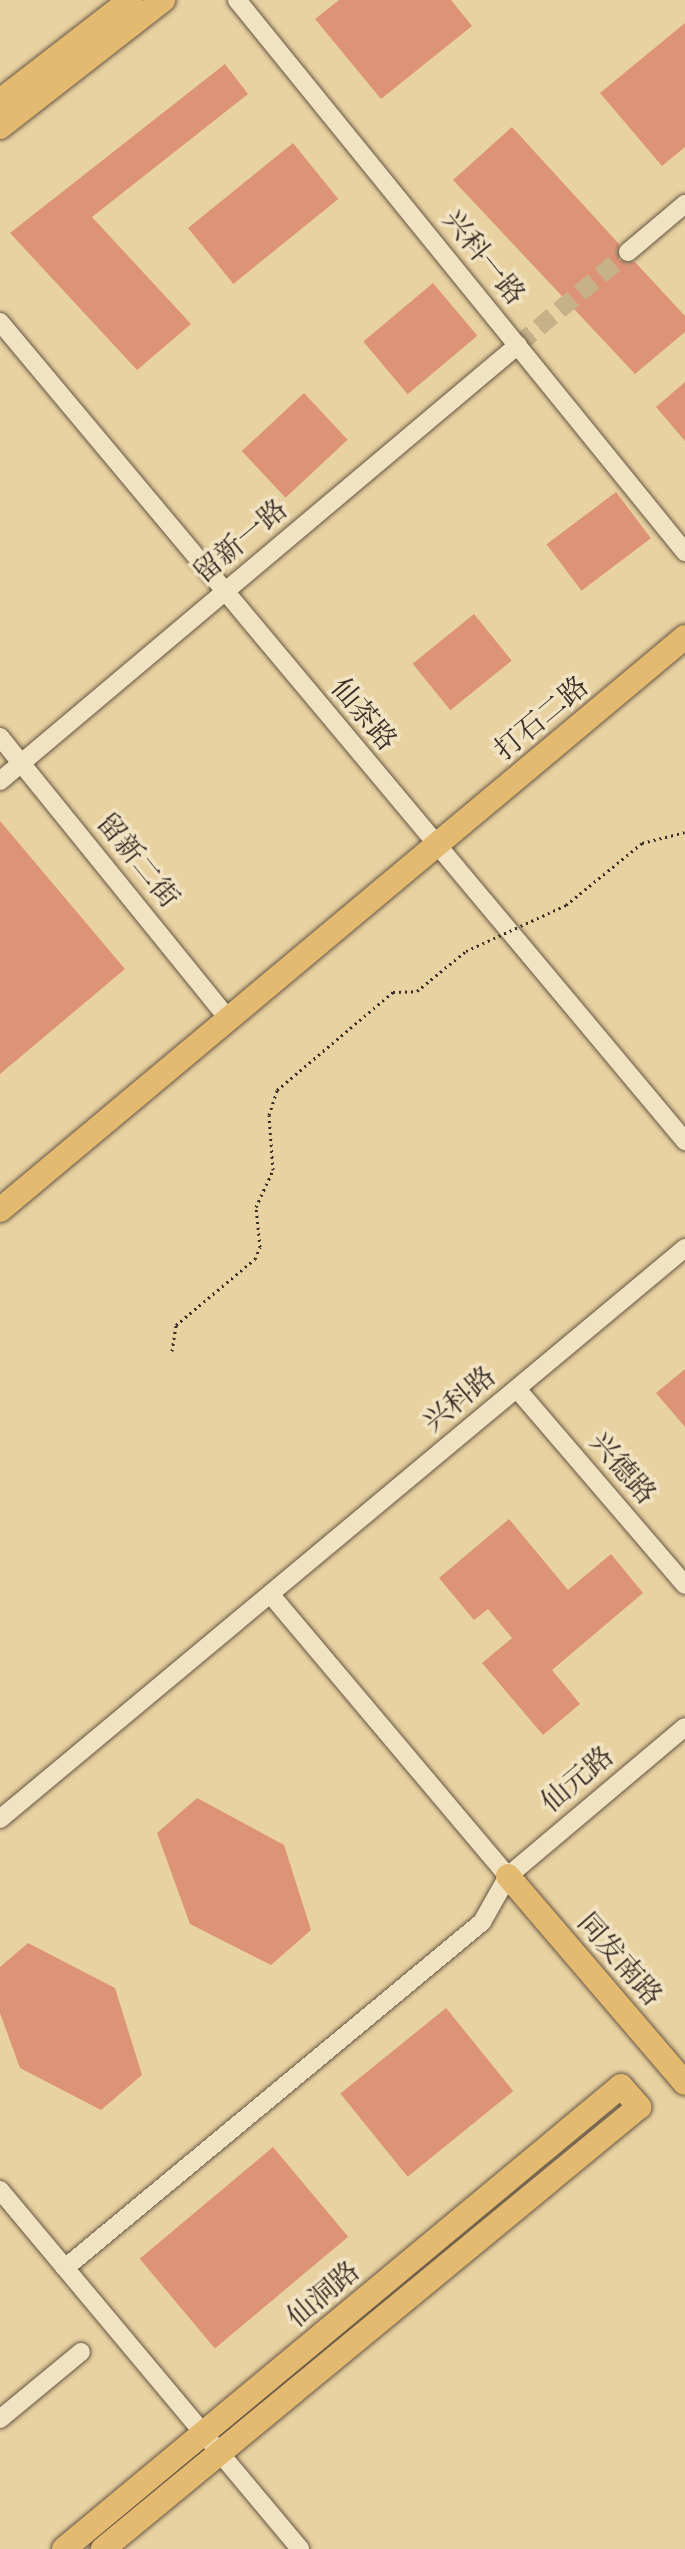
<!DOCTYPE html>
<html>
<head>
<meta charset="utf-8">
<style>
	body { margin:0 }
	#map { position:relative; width:685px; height:2549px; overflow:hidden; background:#e9d2a1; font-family:"Libre Bodoni","Noto Serif SC",serif }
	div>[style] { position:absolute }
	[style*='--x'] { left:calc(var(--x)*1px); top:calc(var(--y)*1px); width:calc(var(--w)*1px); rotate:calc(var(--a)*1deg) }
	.building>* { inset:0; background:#dd9476; transform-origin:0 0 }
	.minor-tunnel>* { height:18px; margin-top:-9px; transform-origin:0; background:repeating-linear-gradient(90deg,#c6b188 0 18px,transparent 0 27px) }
	.roads { filter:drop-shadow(0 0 2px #655644) drop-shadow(0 0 2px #655644) }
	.minor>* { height:18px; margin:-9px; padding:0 9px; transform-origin:9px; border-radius:9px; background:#f1e2c2 }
	.major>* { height:24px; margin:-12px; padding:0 12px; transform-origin:12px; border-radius:12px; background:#e4b970 }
	.path-bridge>* { height:3px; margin-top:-1.5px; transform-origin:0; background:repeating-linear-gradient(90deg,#392d25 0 2px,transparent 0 6px) }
	span { translate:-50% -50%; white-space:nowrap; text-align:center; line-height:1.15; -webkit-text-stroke:7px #f1e2c2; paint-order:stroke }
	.street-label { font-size:28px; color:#392d25 }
</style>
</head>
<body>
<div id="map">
	<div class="building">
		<i style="clip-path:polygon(339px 0,451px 0,472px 26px,381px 99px,315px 19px)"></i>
		<i style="clip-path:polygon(685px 23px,685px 147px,662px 166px,600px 93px)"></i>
		<i style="clip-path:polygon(225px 64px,248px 94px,92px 217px,191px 324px,137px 370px,10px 233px)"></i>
		<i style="clip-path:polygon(512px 127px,619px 244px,619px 260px,635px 262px,685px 316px,685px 332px,635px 374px,453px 180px)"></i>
		<i style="left:293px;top:143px;width:72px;height:135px;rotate:51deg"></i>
		<i style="left:433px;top:283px;width:69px;height:91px;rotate:50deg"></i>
		<i style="clip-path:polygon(685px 382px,685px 441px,656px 407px)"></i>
		<i style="left:304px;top:393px;width:64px;height:85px;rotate:47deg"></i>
		<i style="left:616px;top:492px;width:58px;height:87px;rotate:53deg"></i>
		<i style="left:474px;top:614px;width:60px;height:79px;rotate:51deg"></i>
		<i style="clip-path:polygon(0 821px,125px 969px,0 1074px)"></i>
		<i style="clip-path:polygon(685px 1369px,685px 1427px,656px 1393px)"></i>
		<i style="clip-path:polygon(509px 1519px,568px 1590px,611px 1554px,643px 1593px,552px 1670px,580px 1704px,543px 1735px,482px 1663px,512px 1638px,488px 1609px,474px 1620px,439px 1578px)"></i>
		<i style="clip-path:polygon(197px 1798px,284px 1845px,311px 1930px,271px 1965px,190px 1924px,157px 1833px)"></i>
		<i style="clip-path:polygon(28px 1943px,115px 1988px,142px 2075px,101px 2110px,20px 2068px,0 2013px,0 1967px)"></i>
		<i style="left:446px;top:2008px;width:107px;height:136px;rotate:51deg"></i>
		<i style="left:273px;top:2147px;width:117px;height:174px;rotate:50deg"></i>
	</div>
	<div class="minor-tunnel">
		<i style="--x:518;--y:345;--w:144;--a:-40.2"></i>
	</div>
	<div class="roads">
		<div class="minor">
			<i style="--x:237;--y:0;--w:711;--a:50.94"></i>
			<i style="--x:628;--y:252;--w:75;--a:-40.1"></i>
			<i style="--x:0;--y:322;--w:1068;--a:50.09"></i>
			<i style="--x:0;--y:737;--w:364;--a:51"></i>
			<i style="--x:0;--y:781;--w:677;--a:-40.09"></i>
			<i style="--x:517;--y:1389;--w:258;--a:49.4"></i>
			<i style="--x:271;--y:1595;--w:368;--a:49.9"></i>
			<i style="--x:0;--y:1819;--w:892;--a:-39.81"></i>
			<i style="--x:0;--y:2190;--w:468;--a:50.1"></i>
			<i style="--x:65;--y:2268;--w:542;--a:-39.68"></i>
			<i style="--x:482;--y:1922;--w:53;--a:-60.5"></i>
			<i style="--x:508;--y:1876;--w:231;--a:-40.1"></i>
			<i style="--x:0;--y:2419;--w:105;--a:-39.6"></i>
		</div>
		<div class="major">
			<i style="--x:0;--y:101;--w:165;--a:-37.8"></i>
			<i style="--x:0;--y:127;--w:207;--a:-37.9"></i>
			<i style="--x:0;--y:1210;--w:893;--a:-39.91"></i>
			<i style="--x:508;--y:1876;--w:272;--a:49.5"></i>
			<i style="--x:64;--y:2549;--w:724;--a:-39.73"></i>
			<i style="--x:621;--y:2086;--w:28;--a:49"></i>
			<i style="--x:639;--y:2107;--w:695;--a:140.49"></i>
		</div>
	</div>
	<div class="path-bridge">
		<i style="--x:172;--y:1351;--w:26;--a:-81"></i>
		<i style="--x:176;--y:1325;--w:103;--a:-39.9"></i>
		<i style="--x:255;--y:1259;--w:13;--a:-67"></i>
		<i style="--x:260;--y:1247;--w:40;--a:-95.7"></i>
		<i style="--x:256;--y:1207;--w:41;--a:-65.3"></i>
		<i style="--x:273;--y:1170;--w:55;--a:-94.2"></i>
		<i style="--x:269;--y:1115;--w:26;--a:-72"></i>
		<i style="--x:277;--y:1090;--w:152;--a:-40.2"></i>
		<i style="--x:393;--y:992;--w:24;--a:-2"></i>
		<i style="--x:417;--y:991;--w:63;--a:-39.2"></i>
		<i style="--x:466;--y:951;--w:110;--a:-24.7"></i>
		<i style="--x:566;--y:905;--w:98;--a:-39.2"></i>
		<i style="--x:642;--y:843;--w:44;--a:-14.3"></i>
	</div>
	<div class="street-label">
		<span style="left:483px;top:258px;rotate:51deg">兴科一路</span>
		<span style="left:241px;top:542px;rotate:-40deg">留新一路</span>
		<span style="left:363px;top:715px;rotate:50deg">仙茶路</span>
		<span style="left:542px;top:719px;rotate:-40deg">打石二路</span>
		<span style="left:137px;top:861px;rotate:51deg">留新二街</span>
		<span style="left:460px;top:1400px;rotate:-40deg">兴科路</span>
		<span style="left:622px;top:1469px;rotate:49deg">兴德路</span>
		<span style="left:578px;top:1780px;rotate:-40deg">仙元路</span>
		<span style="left:619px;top:1960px;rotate:49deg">同发南路</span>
		<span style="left:324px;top:2295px;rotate:-40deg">仙洞路</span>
	</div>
</div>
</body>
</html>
